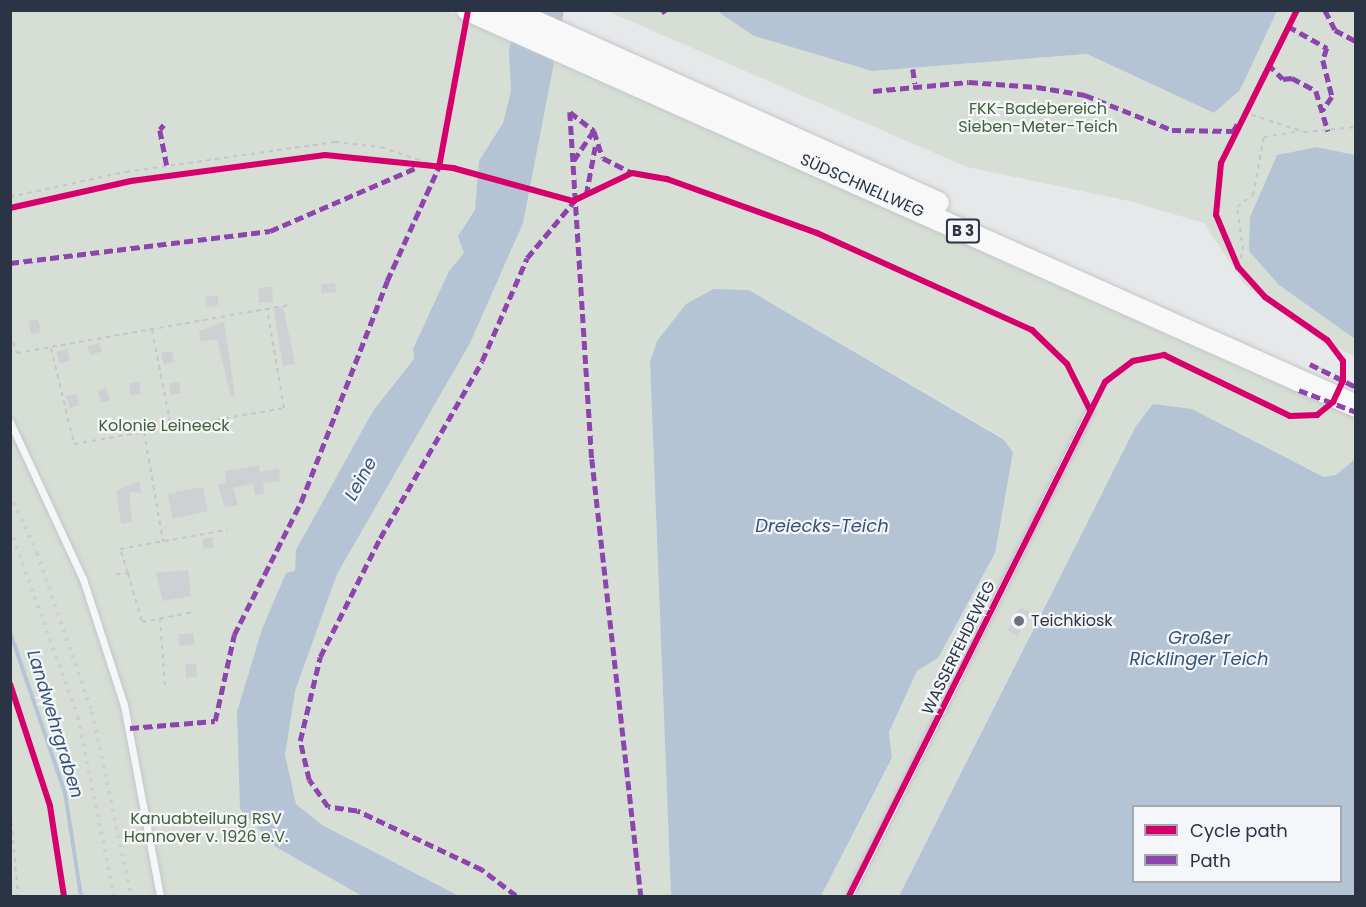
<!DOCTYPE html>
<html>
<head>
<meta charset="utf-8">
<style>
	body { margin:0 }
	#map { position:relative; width:1366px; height:907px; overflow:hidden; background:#e6e8ea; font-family:Poppins,sans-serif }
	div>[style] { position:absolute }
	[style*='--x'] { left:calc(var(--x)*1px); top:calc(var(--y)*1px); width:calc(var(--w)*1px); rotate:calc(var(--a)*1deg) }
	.green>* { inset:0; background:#d6ded6 }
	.water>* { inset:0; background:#b4c4d5 }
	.stream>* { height:4px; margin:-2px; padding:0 2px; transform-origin:2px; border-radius:2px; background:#b4c4d5 }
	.building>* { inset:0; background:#ced0d3; transform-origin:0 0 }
	.path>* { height:2px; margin-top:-1px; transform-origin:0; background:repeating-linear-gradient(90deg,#c5c6ca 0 4.5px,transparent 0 9px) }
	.roads { filter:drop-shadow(0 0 2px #c4c6c8) drop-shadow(0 0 2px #c4c6c8) }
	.service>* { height:7px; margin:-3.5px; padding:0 3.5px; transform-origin:3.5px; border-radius:3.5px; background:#f5f6f7 }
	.trunk>* { height:22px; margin:-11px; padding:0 11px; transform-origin:11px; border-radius:11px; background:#f8f8f8 }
	.rail>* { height:4px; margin-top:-2px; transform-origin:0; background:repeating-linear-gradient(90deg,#cecfd2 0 3px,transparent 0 9px) }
	.quiet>* { height:4.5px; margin-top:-2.25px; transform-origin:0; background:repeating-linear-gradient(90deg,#8e44ad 0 9px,transparent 0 13.5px) }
	.cycleway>* { height:6px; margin:-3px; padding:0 3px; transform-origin:3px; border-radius:3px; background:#d6006c }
	.dots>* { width:16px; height:16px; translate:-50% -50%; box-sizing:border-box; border:3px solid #f4f6f9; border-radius:50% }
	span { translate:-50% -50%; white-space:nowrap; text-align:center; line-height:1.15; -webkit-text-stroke:4.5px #f4f6f9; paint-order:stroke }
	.shield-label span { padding:2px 4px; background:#f4f6f9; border:2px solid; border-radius:4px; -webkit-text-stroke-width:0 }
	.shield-label { font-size:15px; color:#2b3445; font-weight:700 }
	.park-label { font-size:16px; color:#3f6138 }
	.street-label { font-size:16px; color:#2b3445 }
	.poi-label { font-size:16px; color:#2b3445 }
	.left { translate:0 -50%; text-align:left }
	.water-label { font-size:18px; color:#34527a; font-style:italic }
	.frame { position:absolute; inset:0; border:12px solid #2b3445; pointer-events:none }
	.legend { position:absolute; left:1132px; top:805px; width:210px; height:78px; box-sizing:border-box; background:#f4f6f9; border:2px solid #a4a8b1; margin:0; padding:8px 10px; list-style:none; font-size:18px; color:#2b3445 }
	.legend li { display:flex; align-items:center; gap:12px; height:30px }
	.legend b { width:30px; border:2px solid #a4a8b1 }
</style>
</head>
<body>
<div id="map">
	<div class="green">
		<i style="clip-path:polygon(10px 11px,447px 11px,1355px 417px,1355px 459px,1336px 476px,1325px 477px,1192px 409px,1106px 485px,899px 896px,821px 896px,892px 759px,889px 732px,917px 671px,938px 658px,1003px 438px,749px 290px,714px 289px,650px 362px,671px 896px,11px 896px)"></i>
		<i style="clip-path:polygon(607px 11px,717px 11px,754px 36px,872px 71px,1087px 54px,1214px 113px,1240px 89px,1277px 11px,1355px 11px,1355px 155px,1317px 147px,1277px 155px,1250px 217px,1279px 285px,1355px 339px,1355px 356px,1321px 341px,1245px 285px,1204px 223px,1129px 201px,967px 167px)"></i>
	</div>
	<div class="water">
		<i style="clip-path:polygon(519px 11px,564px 11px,523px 223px,470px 343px,337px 574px,295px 691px,285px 755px,296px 804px,322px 825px,459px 896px,362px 896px,276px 847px,240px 809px,237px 712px,262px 629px,286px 573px,295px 571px,296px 550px,373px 411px,414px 359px,413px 349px,449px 271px,464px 253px,458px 236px,475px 210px,479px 161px,503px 123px,511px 91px,509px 49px)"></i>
		<i style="clip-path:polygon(717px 11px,1277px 11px,1240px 90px,1214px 113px,1087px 54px,872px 71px,754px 36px)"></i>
		<i style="clip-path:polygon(1317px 147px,1355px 155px,1355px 339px,1279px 285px,1249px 251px,1250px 217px,1277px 155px)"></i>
		<i style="clip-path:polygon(714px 289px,749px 290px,1003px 439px,1013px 452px,995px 553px,938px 658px,917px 671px,889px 732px,892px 758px,821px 896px,671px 896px,650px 362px,657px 341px,686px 304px)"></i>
		<i style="clip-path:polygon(evenodd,1153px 404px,1192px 409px,1324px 477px,1336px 475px,1355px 459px,1355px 896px,899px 896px,1136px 426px,1153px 404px,1340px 806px,1340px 882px,1134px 882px,1134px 806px,1340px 806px)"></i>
	</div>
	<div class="stream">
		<i style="--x:10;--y:632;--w:170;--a:71.1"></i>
		<i style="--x:65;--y:793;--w:104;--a:81.2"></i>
	</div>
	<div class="building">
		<i style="left:335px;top:283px;width:9px;height:14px;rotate:84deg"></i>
		<i style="left:272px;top:287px;width:15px;height:14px;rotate:86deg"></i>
		<i style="left:217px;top:295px;width:10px;height:12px;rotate:79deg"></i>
		<i style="clip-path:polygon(283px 306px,295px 364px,283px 366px,274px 310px)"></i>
		<i style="left:38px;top:319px;width:13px;height:10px;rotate:77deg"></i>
		<i style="clip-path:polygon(224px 322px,235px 396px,231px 397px,217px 339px,200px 341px,199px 331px)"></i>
		<i style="left:99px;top:343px;width:9px;height:12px;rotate:72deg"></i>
		<i style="left:67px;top:349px;width:12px;height:11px;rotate:76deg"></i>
		<i style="clip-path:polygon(172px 351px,174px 362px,164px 365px,161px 353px)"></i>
		<i style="left:139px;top:382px;width:12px;height:10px;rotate:81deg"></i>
		<i style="left:179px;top:382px;width:11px;height:10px;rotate:80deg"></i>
		<i style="left:106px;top:388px;width:13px;height:9px;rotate:72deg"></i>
		<i style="clip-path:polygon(76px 394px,80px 405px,70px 408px,66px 396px)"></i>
		<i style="clip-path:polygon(259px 465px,260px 472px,279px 469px,280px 481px,263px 483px,264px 494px,255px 495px,253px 484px,233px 488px,238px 505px,225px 508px,218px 484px,226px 483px,225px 471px)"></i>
		<i style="clip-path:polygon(139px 481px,141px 493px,129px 492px,132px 522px,121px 524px,116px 491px)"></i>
		<i style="left:203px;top:487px;width:25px;height:36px;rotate:79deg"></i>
		<i style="left:212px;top:537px;width:10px;height:10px;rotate:79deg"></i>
		<i style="clip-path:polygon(188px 570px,191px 596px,163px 601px,156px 573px)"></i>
		<i style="clip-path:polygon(1020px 607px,1029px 612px,1018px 636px,1008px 630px)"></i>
		<i style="left:193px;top:633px;width:12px;height:15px;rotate:85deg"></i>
		<i style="left:196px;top:664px;width:13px;height:11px;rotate:86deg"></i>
	</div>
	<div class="path">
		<i style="--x:1243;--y:112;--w:64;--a:18.2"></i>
		<i style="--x:1304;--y:132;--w:52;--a:-5.5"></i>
		<i style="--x:453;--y:168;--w:90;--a:13.4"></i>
		<i style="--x:10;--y:197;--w:119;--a:-12.2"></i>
		<i style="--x:126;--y:172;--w:211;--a:-8.2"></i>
		<i style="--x:335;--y:142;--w:46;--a:6.2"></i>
		<i style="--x:381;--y:147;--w:61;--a:19"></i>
		<i style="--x:1238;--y:267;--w:18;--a:-74"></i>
		<i style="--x:1243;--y:250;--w:43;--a:-97.9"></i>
		<i style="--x:1237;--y:207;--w:20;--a:-37"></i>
		<i style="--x:1253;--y:195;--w:59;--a:-79.3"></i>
		<i style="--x:1264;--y:137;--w:37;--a:-9"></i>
		<i style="--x:152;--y:330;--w:99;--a:78.9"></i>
		<i style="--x:10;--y:334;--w:20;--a:70"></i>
		<i style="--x:17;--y:353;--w:275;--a:-10"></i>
		<i style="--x:51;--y:348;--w:99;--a:76.5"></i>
		<i style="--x:74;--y:444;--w:213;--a:-9.7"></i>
		<i style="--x:284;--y:408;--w:100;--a:-99.7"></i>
		<i style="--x:1310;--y:364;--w:36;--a:23"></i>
		<i style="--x:144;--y:432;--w:111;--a:80.1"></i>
		<i style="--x:128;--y:573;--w:25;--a:-108"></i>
		<i style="--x:120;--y:549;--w:109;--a:-10.1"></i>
		<i style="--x:116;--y:574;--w:12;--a:-5"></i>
		<i style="--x:128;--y:573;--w:51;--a:74.1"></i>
		<i style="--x:142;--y:622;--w:53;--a:-10.9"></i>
		<i style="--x:160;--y:618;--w:68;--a:85.8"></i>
		<i style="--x:10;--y:804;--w:92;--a:85"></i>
	</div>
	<div class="roads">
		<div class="service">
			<i style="--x:10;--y:422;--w:173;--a:65.1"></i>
			<i style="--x:83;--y:579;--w:133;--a:72"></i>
			<i style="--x:124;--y:705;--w:194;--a:79.3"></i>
			<i style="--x:849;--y:896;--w:542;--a:-63.62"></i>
		</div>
		<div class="trunk">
			<i style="--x:468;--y:10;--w:972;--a:24.03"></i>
			<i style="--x:509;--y:10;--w:470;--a:24.2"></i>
		</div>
	</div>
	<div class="rail">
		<i style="--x:10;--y:494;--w:65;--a:65.4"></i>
		<i style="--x:37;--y:553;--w:168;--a:70.9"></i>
		<i style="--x:92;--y:712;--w:188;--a:78"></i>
		<i style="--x:10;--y:529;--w:200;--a:70.1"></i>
		<i style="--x:78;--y:717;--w:183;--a:78.6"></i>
	</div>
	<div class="quiet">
		<i style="--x:663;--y:10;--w:4;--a:56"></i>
		<i style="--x:1325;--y:10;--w:22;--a:63"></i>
		<i style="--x:1335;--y:30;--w:24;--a:28"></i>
		<i style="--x:1288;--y:26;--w:45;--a:29.4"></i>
		<i style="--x:1327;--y:48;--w:13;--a:108"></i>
		<i style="--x:1323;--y:60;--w:38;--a:76"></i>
		<i style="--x:1332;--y:97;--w:16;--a:125"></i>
		<i style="--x:1268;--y:64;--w:21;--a:45"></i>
		<i style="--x:1283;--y:79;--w:9;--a:-6"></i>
		<i style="--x:1292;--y:78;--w:27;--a:28"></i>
		<i style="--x:1316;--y:91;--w:42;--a:73.3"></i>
		<i style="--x:913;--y:69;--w:15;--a:82"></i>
		<i style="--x:873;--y:91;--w:96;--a:-5.4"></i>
		<i style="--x:969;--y:82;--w:68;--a:4.2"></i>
		<i style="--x:1037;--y:87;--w:49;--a:9.5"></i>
		<i style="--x:1085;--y:95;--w:94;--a:21.9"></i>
		<i style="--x:1172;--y:130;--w:61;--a:0.9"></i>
		<i style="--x:1233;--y:131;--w:8;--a:-60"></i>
		<i style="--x:570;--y:112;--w:348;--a:86.4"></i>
		<i style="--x:592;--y:459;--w:440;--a:83.6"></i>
		<i style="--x:570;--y:112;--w:31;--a:38"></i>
		<i style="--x:594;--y:131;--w:40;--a:124"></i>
		<i style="--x:164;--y:125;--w:6;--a:129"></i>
		<i style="--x:160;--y:130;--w:36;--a:79"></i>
		<i style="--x:594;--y:131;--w:28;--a:72"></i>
		<i style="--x:603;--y:158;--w:33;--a:27"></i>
		<i style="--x:586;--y:195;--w:49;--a:-79.4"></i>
		<i style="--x:10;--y:263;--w:262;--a:-7"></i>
		<i style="--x:270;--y:231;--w:161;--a:-23.4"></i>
		<i style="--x:1310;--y:364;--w:51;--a:26.6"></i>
		<i style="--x:1299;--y:390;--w:61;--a:21.1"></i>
		<i style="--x:130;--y:728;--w:85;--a:-4.7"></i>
		<i style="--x:215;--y:721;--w:88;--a:-77.5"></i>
		<i style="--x:234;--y:635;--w:149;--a:-63.3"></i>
		<i style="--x:301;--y:502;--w:237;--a:-68.7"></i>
		<i style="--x:387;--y:281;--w:128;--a:-65.6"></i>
		<i style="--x:516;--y:896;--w:43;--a:-142.6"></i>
		<i style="--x:482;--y:870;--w:138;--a:-154.7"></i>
		<i style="--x:357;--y:811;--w:29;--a:-172"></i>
		<i style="--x:328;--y:807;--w:33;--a:-125"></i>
		<i style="--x:309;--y:780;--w:40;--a:-103"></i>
		<i style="--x:300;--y:741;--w:86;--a:-76.6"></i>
		<i style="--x:320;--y:657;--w:133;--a:-63.2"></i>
		<i style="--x:380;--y:538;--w:204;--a:-60"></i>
		<i style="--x:482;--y:361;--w:112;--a:-66.4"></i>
		<i style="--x:527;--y:258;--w:77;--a:-50.3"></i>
	</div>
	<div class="cycleway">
		<i style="--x:439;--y:167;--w:160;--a:-79.5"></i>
		<i style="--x:10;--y:208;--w:124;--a:-12.6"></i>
		<i style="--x:131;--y:181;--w:196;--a:-7.6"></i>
		<i style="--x:325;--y:155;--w:129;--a:5.8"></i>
		<i style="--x:453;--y:168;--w:124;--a:15.4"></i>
		<i style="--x:573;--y:201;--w:65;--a:-25.4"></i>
		<i style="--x:632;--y:173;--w:36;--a:10"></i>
		<i style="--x:667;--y:179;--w:159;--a:19.8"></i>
		<i style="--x:817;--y:233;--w:236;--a:24.3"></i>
		<i style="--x:1032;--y:330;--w:49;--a:44.2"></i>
		<i style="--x:1067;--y:364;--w:51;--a:63.4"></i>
		<i style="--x:10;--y:684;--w:128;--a:71.8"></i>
		<i style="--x:50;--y:806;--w:91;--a:81.2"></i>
		<i style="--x:849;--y:896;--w:574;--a:-63.52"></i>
		<i style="--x:1105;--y:382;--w:35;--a:-37"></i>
		<i style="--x:1133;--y:361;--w:32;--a:-11"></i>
		<i style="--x:1164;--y:355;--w:140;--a:25.8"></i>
		<i style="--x:1290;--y:416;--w:27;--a:-2"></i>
		<i style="--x:1317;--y:415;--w:21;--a:-39"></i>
		<i style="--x:1333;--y:402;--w:23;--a:-65"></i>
		<i style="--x:1343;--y:381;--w:20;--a:-90"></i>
		<i style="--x:1343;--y:361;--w:26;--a:-127"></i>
		<i style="--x:1327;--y:340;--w:75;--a:-145.3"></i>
		<i style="--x:1265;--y:297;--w:40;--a:-132"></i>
		<i style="--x:1238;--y:267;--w:56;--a:-112.9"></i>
		<i style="--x:1216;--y:215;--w:52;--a:-84.5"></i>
		<i style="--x:1221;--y:163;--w:171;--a:-63.6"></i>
	</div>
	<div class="dots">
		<i style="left:1019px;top:621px;background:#6c737f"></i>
	</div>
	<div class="shield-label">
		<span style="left:963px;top:231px">B 3</span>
	</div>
	<div class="park-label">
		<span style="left:1038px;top:118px">FKK-Badebereich<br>Sieben-Meter-Teich</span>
		<span style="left:164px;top:426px">Kolonie Leineeck</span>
		<span style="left:206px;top:828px">Kanuabteilung RSV<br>Hannover v. 1926 e.V.</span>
	</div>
	<div class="street-label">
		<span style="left:862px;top:186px;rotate:24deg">SÜDSCHNELLWEG</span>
		<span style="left:959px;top:648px;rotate:-64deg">WASSERFEHDEWEG</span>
	</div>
	<div class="poi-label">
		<span class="left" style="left:1031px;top:621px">Teichkiosk</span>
	</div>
	<div class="water-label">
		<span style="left:361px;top:479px;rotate:-61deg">Leine</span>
		<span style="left:822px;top:526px">Dreiecks-Teich</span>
		<span style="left:1199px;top:649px">Großer<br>Ricklinger Teich</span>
		<span style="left:55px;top:724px;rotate:73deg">Landwehrgraben</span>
	</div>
	<div class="frame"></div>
	<ul class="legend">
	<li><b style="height:8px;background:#d6006c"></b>Cycle path</li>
	<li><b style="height:8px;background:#8e44ad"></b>Path</li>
	</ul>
</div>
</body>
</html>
